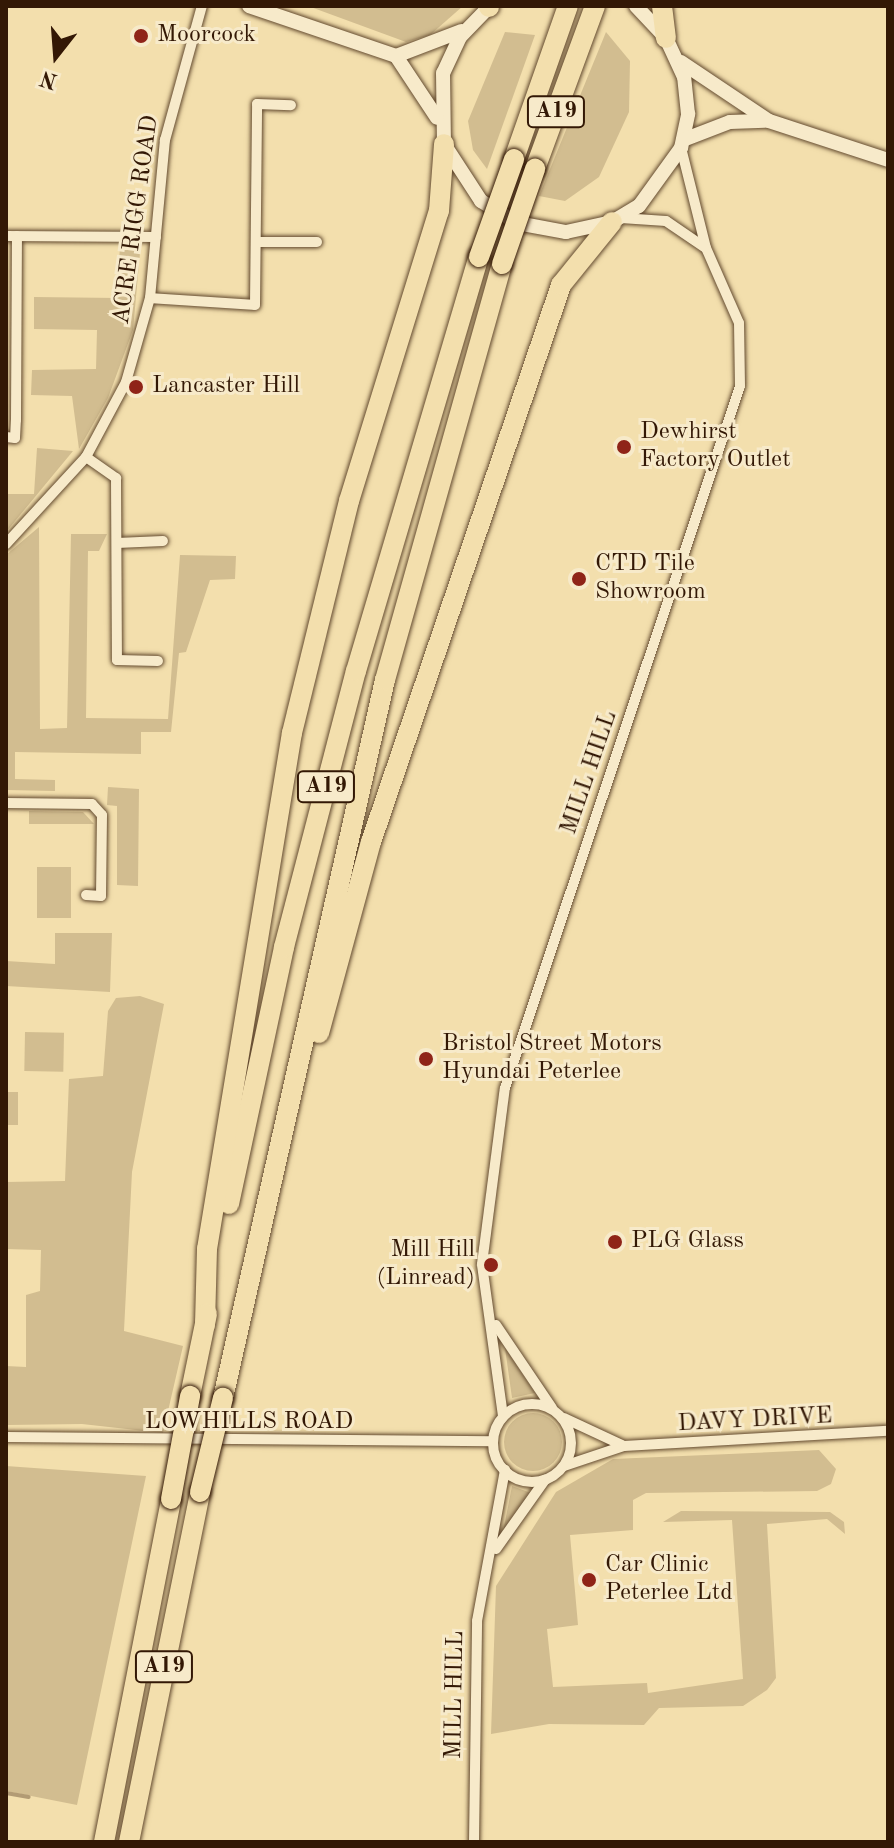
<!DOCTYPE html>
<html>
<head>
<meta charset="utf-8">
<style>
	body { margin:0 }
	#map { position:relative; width:894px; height:1848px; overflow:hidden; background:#f3dfad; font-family:"Old Standard TT",serif }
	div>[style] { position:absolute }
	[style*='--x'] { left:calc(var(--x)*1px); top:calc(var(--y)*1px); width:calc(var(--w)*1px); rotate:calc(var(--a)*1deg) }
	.green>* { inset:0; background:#d2bd90; transform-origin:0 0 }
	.round { border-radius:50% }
	.stream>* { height:4px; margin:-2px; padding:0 2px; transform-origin:2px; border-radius:2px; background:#b29b74 }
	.roads { filter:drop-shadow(0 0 2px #634a2f) drop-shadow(0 0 2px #634a2f) }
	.street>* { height:10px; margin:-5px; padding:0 5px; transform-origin:5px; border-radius:5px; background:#f7eaca }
	.street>.ring { margin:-5px; padding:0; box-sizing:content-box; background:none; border:10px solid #f7eaca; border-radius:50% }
	.secondary>* { height:14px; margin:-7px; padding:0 7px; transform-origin:7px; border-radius:7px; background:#f7eaca }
	.highway>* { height:20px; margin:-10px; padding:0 10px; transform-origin:10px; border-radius:10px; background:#f3dfad }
	.bridges { filter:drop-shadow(0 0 2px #331805) drop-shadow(0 0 2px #331805) }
	.highway-bridge>* { height:20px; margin:-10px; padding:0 10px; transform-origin:10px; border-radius:10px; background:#f3dfad }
	.dots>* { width:22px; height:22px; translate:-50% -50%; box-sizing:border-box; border:4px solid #f7eaca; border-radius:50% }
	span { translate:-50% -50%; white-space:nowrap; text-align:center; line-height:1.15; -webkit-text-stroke:6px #f7eaca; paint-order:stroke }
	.shield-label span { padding:2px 6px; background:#f7eaca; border:2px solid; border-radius:6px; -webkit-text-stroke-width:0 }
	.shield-label { font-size:22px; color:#331805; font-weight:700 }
	.poi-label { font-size:24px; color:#331805 }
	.left { translate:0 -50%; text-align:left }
	.right { translate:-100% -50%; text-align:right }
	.street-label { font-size:24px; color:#331805 }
	.frame { position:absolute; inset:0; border:8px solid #331805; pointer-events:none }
	.north { position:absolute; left:16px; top:16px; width:80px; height:80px; -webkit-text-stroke:6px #f7eaca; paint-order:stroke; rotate:197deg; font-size:22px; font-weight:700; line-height:32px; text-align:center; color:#331805 }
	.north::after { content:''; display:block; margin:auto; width:28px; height:36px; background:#331805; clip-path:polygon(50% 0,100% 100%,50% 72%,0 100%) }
</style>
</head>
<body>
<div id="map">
	<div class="green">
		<i style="clip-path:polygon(308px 6px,463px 6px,430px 35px,406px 42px)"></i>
		<i style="clip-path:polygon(505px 32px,535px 35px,487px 169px,473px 150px,468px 121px)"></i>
		<i style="clip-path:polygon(606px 32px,630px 61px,629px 112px,599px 177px,565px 201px,539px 196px)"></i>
		<i style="clip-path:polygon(120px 245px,140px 253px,133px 330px,108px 398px,79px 449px,72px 396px,31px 395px,32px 370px,96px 369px,97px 330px,34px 329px,34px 297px,117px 298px)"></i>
		<i style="clip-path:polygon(37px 448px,73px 451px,6px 532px,6px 494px,34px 494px)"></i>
		<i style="clip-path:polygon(39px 527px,40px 729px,67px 728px,71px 534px,107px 534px,99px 551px,88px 551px,86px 718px,168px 719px,180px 555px,236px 556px,235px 579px,210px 580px,186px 652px,179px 653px,171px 732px,141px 732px,141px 754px,15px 752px,15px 779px,55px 780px,55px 791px,6px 790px,6px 555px)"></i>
		<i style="clip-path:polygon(108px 787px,139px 789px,138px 886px,117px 885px,117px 806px,107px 805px)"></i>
		<i style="clip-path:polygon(29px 811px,83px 812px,94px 824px,29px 824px)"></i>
		<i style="left:37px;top:867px;width:34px;height:51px"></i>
		<i style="clip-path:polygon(55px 933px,112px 933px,110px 992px,6px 986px,6px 961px,55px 964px)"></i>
		<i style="clip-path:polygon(140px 996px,164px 1004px,132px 1172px,124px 1331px,183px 1346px,163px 1433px,82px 1424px,6px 1425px,6px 1366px,26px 1367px,26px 1295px,40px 1291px,41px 1250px,6px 1249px,6px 1182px,65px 1181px,69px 1079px,103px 1076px,108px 1011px,116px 998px)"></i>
		<i style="left:25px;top:1032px;width:39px;height:39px;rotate:1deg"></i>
		<i style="left:6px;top:1092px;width:12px;height:33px"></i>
		<i style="clip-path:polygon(505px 1348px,535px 1393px,512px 1398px)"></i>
		<i class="round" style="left:504px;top:1413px;width:58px;height:58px"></i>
		<i style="clip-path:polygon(819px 1450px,836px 1469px,831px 1484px,817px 1491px,646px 1493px,633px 1500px,633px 1530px,570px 1535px,578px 1625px,547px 1629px,553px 1687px,647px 1683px,648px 1693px,743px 1679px,732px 1520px,663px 1522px,681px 1511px,830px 1512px,844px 1522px,845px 1534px,827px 1519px,767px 1524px,776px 1678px,767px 1690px,743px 1706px,659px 1708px,644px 1725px,549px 1724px,491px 1734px,496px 1586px,556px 1492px,613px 1459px)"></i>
		<i style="clip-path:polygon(6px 1466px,146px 1476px,77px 1805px,6px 1791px)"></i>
		<i style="clip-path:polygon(512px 1486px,531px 1493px,505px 1530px,504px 1527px)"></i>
	</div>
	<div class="stream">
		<i style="--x:6;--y:1793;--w:23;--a:10"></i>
	</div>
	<div class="roads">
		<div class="street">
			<i style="--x:621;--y:218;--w:45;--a:3.8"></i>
			<i style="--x:666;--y:221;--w:46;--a:34.4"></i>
			<i style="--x:6;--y:236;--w:150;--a:0.4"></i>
			<i style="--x:256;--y:242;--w:61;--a:0"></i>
			<i style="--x:150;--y:298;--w:105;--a:3.8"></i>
			<i style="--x:255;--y:305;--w:201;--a:-89.4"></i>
			<i style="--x:257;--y:104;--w:34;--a:2"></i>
			<i style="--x:6;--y:437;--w:9;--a:6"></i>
			<i style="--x:15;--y:438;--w:18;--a:-87"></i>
			<i style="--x:16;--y:420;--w:184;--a:-89.7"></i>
			<i style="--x:86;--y:457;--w:37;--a:35"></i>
			<i style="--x:116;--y:478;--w:182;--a:89.7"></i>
			<i style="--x:117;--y:660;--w:41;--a:1.4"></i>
			<i style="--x:117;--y:543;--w:46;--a:-2.5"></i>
			<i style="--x:6;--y:544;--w:118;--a:-47.4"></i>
			<i style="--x:86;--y:457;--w:85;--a:-61.9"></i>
			<i style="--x:126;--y:382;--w:87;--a:-74.1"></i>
			<i style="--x:150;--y:298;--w:159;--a:-84.6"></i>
			<i style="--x:165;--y:140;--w:139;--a:-74.6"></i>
			<i style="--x:6;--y:803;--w:86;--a:0.7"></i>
			<i style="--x:92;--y:804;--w:15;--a:48"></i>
			<i style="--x:102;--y:815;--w:81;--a:90.7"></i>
			<i style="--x:101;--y:896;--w:15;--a:-176"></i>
			<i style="--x:496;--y:1325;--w:100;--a:56"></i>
			<i class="ring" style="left:493px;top:1404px;width:68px;height:68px"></i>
			<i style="--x:503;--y:1416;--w:153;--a:-97.9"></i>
			<i style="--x:482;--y:1264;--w:177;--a:-82.6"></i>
			<i style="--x:505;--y:1088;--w:740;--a:-71.49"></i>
			<i style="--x:740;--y:386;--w:63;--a:-90.9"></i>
			<i style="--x:739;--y:323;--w:82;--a:-113.7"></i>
			<i style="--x:706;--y:248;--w:103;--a:-104"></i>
			<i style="--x:564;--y:1418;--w:64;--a:25"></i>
			<i style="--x:6;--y:1437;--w:487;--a:0.5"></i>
			<i style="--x:564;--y:1466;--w:63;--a:-18.4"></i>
			<i style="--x:624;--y:1446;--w:264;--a:-3.3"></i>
			<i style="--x:496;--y:1549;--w:85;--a:-54.6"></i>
			<i style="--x:474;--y:1842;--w:221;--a:-89.2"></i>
			<i style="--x:477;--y:1621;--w:154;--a:-79.5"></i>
		</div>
		<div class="secondary">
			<i style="--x:249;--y:6;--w:155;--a:18.8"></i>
			<i style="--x:396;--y:56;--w:70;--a:-21"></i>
			<i style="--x:490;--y:6;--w:43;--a:134.1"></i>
			<i style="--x:460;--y:37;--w:40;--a:115"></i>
			<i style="--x:443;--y:73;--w:71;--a:89.2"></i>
			<i style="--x:444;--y:144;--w:68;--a:57"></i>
			<i style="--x:481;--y:201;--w:42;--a:31.4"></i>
			<i style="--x:517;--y:223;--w:50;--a:10.4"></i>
			<i style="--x:566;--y:232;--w:47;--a:-12.3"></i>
			<i style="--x:612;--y:222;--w:31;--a:-31"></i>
			<i style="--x:639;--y:206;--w:72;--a:-54.1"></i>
			<i style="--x:681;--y:148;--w:35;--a:-78"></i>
			<i style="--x:688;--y:114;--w:37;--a:-96"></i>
			<i style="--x:684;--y:77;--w:43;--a:-114.8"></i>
			<i style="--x:666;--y:38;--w:44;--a:-133.2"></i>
			<i style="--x:396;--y:56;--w:74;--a:56.5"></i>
			<i style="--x:681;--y:62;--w:106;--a:33.8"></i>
			<i style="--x:769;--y:121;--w:125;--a:18.1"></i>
			<i style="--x:683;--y:140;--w:50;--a:-21"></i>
			<i style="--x:730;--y:122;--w:35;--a:-2"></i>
		</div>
		<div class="highway">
			<i style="--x:662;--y:6;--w:32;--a:83"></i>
			<i style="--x:489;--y:7;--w:1;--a:-90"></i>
			<i style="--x:514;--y:159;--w:162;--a:-70.6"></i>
			<i style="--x:535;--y:169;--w:174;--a:-69.8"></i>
			<i style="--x:319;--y:1033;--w:198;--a:-74.8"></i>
			<i style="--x:371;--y:842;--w:589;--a:-71.16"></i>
			<i style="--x:561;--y:285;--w:81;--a:-51"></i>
			<i style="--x:229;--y:1204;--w:263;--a:-77.9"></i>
			<i style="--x:284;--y:947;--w:285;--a:-75.4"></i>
			<i style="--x:356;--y:671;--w:432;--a:-73.5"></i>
			<i style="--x:205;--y:1325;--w:76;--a:-88.5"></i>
			<i style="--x:207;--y:1249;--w:523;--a:-80.65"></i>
			<i style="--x:292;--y:733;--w:239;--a:-76.2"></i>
			<i style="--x:349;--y:501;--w:304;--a:-72.8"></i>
			<i style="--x:439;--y:211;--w:67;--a:-85.7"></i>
			<i style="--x:190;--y:1396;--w:84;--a:-78.3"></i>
			<i style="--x:223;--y:1398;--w:736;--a:-77.29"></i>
			<i style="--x:385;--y:680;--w:432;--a:-74.3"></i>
			<i style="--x:104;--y:1842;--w:349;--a:-78.9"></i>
			<i style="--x:129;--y:1842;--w:357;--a:-78.5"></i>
		</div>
	</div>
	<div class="bridges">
		<div class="highway-bridge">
			<i style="--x:479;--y:257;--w:104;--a:-70.3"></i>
			<i style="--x:502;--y:264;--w:101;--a:-70.8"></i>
			<i style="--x:200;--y:1492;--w:97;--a:-76.3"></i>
			<i style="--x:171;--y:1499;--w:105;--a:-79.5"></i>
		</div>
	</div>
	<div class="dots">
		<i style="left:141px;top:36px;background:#8f2418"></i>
		<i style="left:136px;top:387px;background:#8f2418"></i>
		<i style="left:624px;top:447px;background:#8f2418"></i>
		<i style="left:579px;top:579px;background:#8f2418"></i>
		<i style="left:426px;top:1059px;background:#8f2418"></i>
		<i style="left:615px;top:1242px;background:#8f2418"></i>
		<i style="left:491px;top:1265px;background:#8f2418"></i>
		<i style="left:589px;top:1580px;background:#8f2418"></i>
	</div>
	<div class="shield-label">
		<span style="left:556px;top:112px">A19</span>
		<span style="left:326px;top:787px">A19</span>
		<span style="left:164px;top:1667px">A19</span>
	</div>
	<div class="poi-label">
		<span class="left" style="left:157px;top:36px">Moorcock</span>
		<span class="left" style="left:152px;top:387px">Lancaster Hill</span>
		<span class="left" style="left:640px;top:447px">Dewhirst<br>Factory Outlet</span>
		<span class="left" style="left:595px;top:579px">CTD Tile<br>Showroom</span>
		<span class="left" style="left:442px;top:1059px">Bristol Street Motors<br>Hyundai Peterlee</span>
		<span class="left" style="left:631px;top:1242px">PLG Glass</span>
		<span class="right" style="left:475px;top:1265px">Mill Hill<br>(Linread)</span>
		<span class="left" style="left:605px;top:1580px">Car Clinic<br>Peterlee Ltd</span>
	</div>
	<div class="street-label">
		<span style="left:137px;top:220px;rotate:-82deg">ACRE RIGG ROAD</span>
		<span style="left:590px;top:773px;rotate:-71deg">MILL HILL</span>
		<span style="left:755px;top:1421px;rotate:-3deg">DAVY DRIVE</span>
		<span style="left:249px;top:1423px">LOWHILLS ROAD</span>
		<span style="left:456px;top:1695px;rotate:-89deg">MILL HILL</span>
	</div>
	<div class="frame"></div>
	<div class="north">N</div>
</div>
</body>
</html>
